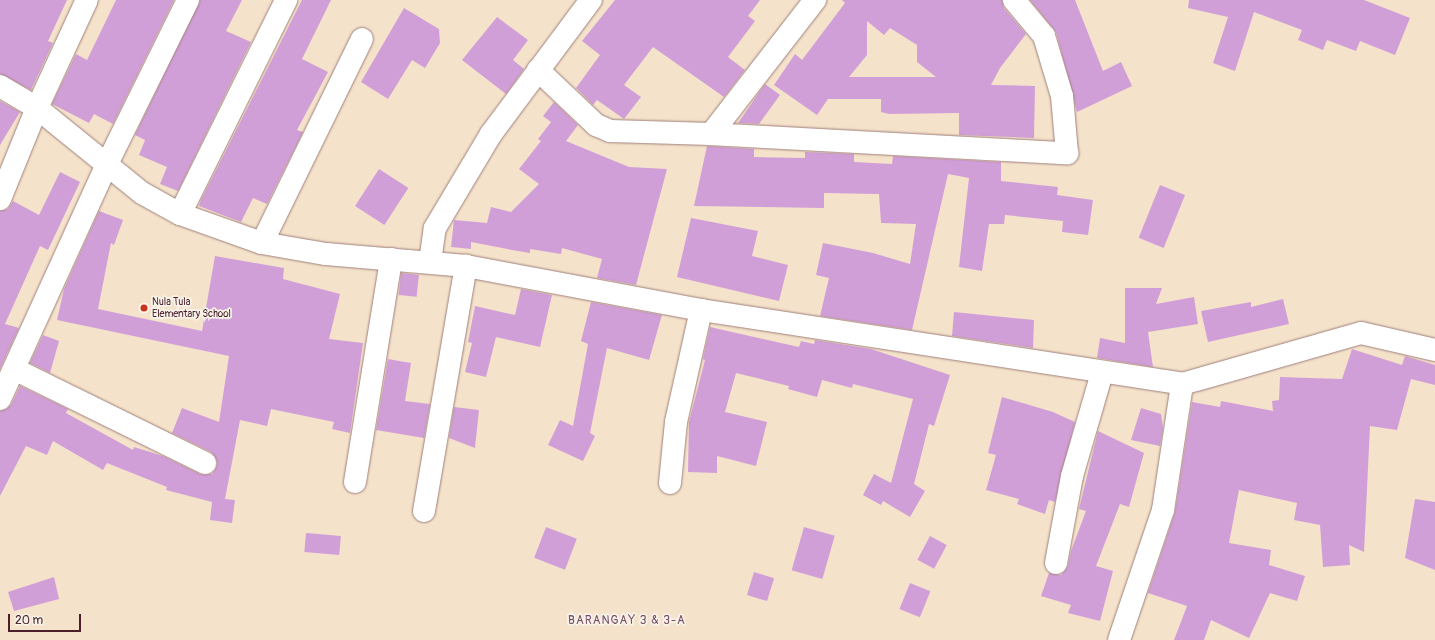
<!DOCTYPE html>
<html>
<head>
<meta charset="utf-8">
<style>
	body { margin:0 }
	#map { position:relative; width:1435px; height:640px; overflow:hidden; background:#f5e2cb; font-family:Pangolin,sans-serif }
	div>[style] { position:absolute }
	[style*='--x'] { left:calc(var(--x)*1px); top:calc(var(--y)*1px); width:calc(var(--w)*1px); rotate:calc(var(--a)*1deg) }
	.building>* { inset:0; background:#d19fd8; transform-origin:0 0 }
	.roads { filter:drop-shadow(0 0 1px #a0807b) drop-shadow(0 0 1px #a0807b) }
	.minor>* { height:22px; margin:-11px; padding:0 11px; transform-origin:11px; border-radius:11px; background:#fff }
	.dots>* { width:11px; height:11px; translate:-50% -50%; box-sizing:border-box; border:2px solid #f7f3e8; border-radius:50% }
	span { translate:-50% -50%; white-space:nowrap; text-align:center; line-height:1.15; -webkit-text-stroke:3.5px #f7f3e8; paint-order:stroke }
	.poi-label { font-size:10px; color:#4a1f2b }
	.left { translate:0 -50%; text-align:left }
	.quarter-label { font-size:12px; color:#794c68; letter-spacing:1px }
	.scale { position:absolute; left:8px; top:614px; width:73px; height:18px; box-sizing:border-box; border:2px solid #4a1f2b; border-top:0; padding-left:5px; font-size:12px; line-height:14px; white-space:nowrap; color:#4a1f2b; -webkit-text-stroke:3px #f7f3e8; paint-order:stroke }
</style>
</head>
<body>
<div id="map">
	<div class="building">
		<i style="clip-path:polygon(0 0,67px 0,48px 41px,53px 43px,31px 90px,0 74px)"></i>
		<i style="clip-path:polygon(116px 0,174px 0,113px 124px,94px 114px,89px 123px,52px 104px,76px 54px,87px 60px)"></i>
		<i style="clip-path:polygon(200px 0,242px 0,226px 31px,251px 42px,178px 191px,160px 184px,167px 167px,139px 155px,145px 140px,135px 135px)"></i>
		<i style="clip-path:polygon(302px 0,331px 0,302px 59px,328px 72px,297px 130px,303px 132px,267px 204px,253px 198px,241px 222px,199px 206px,201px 200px)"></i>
		<i style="clip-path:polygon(615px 0,760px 0,748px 16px,755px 21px,728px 57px,745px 70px,724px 97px,653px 47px,624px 85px,641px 97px,624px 119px,597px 100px,593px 105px,576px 88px,600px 55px,582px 41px)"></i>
		<i style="clip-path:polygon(evenodd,842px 0,1002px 0,1004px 8px,1026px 34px,1000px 68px,991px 85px,1035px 86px,1034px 138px,959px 135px,959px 113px,889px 114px,881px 112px,881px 99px,828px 99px,817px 115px,774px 85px,795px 54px,802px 60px,845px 3px,842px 0,867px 21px,884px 35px,890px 28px,917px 45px,917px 62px,936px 77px,849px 77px,867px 55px,867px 21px)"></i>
		<i style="clip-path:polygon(1030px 0,1075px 0,1103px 71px,1121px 62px,1132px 86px,1077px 112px,1056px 32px)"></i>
		<i style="clip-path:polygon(1189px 0,1364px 0,1410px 18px,1395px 55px,1360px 41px,1356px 51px,1327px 40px,1323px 50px,1298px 40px,1302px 30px,1254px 12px,1235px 71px,1213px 63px,1228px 17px,1188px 8px)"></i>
		<i style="clip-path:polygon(404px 8px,439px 29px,440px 43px,425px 68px,412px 60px,388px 99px,361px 82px)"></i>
		<i style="clip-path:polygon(497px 17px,528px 40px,513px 60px,524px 69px,506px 94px,462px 60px)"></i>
		<i style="clip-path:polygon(765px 84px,780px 95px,759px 124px,738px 123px)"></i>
		<i style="clip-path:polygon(0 101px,20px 112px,0 145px)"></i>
		<i style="clip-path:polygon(554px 102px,578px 125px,566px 141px,629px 167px,667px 169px,636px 285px,597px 278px,602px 259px,562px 248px,561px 254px,530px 249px,530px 253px,512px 250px,471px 242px,471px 249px,451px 247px,454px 220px,487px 223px,491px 207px,511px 212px,539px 184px,519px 169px,541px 141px,538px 139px,551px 122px,543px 116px)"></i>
		<i style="clip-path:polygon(707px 146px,754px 149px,754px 157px,805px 158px,805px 152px,854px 154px,854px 162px,892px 164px,893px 156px,1001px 162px,1001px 181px,1058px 187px,1057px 195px,1093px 200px,1088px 235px,1062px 232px,1063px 221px,1005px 215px,1004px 224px,989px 224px,982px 271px,959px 267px,969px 178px,948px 174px,912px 330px,820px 316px,829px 278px,816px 275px,823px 243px,873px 253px,910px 264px,916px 224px,881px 223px,879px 194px,824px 193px,824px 208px,694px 206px)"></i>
		<i style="left:379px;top:169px;width:35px;height:44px;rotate:33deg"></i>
		<i style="clip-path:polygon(60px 172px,80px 182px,48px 250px,40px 246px,5px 324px,19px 328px,0 369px,0 211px,8px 209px,13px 201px,39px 215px)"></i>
		<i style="left:1160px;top:185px;width:27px;height:57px;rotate:22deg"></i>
		<i style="clip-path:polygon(99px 211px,123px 220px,114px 245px,111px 243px,98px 309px,202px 331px,215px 256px,284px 268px,283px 279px,340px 294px,329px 339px,363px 343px,350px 433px,332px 429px,334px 422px,271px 409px,267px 426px,240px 420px,225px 499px,235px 500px,232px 523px,210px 520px,212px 502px,166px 490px,167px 487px,107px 463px,103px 470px,53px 441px,47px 455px,26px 446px,0 496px,0 411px,11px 405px,20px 386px,68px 409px,66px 413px,133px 450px,134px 447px,163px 456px,200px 474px,212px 474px,216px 468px,217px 462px,211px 452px,172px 433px,182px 408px,219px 422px,229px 356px,57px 320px,64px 289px)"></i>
		<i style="clip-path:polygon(691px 218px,758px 231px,752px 256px,788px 265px,779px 301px,677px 277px)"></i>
		<i style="left:401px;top:273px;width:18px;height:22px;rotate:6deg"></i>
		<i style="clip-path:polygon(1125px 288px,1162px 288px,1156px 304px,1194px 297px,1198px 324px,1148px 332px,1153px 367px,1097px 358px,1100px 338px,1125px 343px)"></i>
		<i style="clip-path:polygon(521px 289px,552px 295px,540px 347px,496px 337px,486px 377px,465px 372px,472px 343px,468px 342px,475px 306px,515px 315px)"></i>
		<i style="clip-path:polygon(1283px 299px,1289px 324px,1208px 342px,1201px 311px,1251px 302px,1251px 307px)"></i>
		<i style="clip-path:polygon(591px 302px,662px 315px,649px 360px,607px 348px,590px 433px,595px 436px,583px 461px,548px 445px,560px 420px,573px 426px,588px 344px,581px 341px)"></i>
		<i style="clip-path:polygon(954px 312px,1034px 320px,1033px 348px,952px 336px)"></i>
		<i style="clip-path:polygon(710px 327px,799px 347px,801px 341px,814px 344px,815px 340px,871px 349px,950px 375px,934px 426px,929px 424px,914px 484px,925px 491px,910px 517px,883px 501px,881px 505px,863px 495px,874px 474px,891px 483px,913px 399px,853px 384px,852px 388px,822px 380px,817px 397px,788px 389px,789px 386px,736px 373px,725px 412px,767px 422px,756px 466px,717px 456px,717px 473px,688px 472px,689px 422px,705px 360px,703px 359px)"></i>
		<i style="clip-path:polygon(43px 335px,59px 341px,50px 373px,30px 363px)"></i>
		<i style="clip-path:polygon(1352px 349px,1402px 365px,1405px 356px,1435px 365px,1435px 385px,1411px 379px,1397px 430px,1370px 426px,1364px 552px,1349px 545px,1350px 565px,1323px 567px,1320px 525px,1294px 520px,1297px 503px,1239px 490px,1229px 543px,1271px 550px,1269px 565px,1305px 576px,1297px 601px,1270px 593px,1249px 638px,1211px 620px,1204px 640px,1174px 640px,1187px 606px,1148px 593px,1175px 512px,1192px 402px,1220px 407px,1221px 401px,1273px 411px,1272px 401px,1279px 400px,1280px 377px,1342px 379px)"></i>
		<i style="clip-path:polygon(388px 359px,411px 363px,405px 401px,430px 404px,424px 438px,376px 430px)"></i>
		<i style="clip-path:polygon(1002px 397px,1053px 412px,1075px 422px,1055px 502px,1049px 500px,1045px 514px,1017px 504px,1019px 499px,986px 490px,996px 455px,988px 453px)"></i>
		<i style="clip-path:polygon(454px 407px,479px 410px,475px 448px,449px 438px)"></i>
		<i style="clip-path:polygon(1141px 408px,1161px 414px,1163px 428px,1160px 446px,1131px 440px)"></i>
		<i style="clip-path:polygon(1098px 431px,1144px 453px,1129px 507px,1120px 504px,1096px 566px,1113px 571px,1100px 621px,1068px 613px,1071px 605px,1041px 596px,1049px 573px,1061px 575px,1068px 566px,1071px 551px,1086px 511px,1079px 509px)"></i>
		<i style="clip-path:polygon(1415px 499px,1435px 502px,1435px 570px,1405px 558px)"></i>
		<i style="left:546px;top:527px;width:33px;height:33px;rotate:21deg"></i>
		<i style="left:804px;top:527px;width:32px;height:45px;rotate:16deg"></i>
		<i style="left:306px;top:533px;width:35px;height:19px;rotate:5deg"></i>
		<i style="left:930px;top:536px;width:19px;height:27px;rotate:28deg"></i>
		<i style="left:754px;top:572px;width:21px;height:24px;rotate:17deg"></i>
		<i style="clip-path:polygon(54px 577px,59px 599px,14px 611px,8px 592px)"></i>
		<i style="left:910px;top:583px;width:22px;height:28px;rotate:22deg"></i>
	</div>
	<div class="roads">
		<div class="minor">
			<i style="--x:538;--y:70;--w:80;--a:43.5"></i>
			<i style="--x:596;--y:125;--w:15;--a:23"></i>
			<i style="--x:610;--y:131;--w:101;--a:1.7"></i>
			<i style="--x:711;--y:134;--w:357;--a:3.1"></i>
			<i style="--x:1067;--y:153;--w:57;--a:-95"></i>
			<i style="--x:1062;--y:96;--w:63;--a:-106.7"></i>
			<i style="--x:1044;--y:36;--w:47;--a:-129.8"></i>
			<i style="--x:0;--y:86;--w:43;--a:30.7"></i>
			<i style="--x:37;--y:108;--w:135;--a:39"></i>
			<i style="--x:142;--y:193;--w:43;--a:28.9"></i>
			<i style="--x:180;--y:214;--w:87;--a:19.5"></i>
			<i style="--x:262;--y:243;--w:65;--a:9.8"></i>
			<i style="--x:326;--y:254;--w:141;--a:4.9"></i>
			<i style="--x:466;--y:266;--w:239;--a:10.6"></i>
			<i style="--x:701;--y:310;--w:487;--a:8.7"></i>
			<i style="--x:1182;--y:384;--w:186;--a:-15.9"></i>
			<i style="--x:1361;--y:333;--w:76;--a:12.9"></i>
			<i style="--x:711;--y:134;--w:170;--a:-52.2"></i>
			<i style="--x:0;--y:199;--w:98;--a:-67.9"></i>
			<i style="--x:37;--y:108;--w:119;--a:-65.2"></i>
			<i style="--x:180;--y:214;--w:239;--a:-63.6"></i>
			<i style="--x:262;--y:243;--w:227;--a:-63.9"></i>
			<i style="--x:430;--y:262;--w:34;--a:-82"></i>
			<i style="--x:435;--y:228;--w:109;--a:-59.2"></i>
			<i style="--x:491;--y:134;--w:167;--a:-53.3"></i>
			<i style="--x:14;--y:369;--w:213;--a:26.2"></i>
			<i style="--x:0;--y:399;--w:256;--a:-65.5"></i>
			<i style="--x:106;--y:166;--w:185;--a:-63.7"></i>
			<i style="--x:355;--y:482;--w:226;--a:-80.8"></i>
			<i style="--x:670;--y:483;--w:61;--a:-84.4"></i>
			<i style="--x:676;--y:422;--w:115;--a:-77.4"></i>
			<i style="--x:424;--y:511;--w:249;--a:-80.3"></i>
			<i style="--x:1056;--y:563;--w:88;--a:-79.6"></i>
			<i style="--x:1072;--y:476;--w:107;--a:-73.8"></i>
			<i style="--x:1119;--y:640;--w:137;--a:-71.3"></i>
			<i style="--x:1163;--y:510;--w:127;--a:-81.4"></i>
		</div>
	</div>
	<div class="dots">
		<i style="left:144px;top:308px;background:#c8321e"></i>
	</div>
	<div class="poi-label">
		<span class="left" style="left:152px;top:308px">Nula Tula<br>Elementary School</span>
	</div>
	<div class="quarter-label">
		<span style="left:627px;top:621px">BARANGAY 3 &amp; 3-A</span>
	</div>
	<div class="scale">20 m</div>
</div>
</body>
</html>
